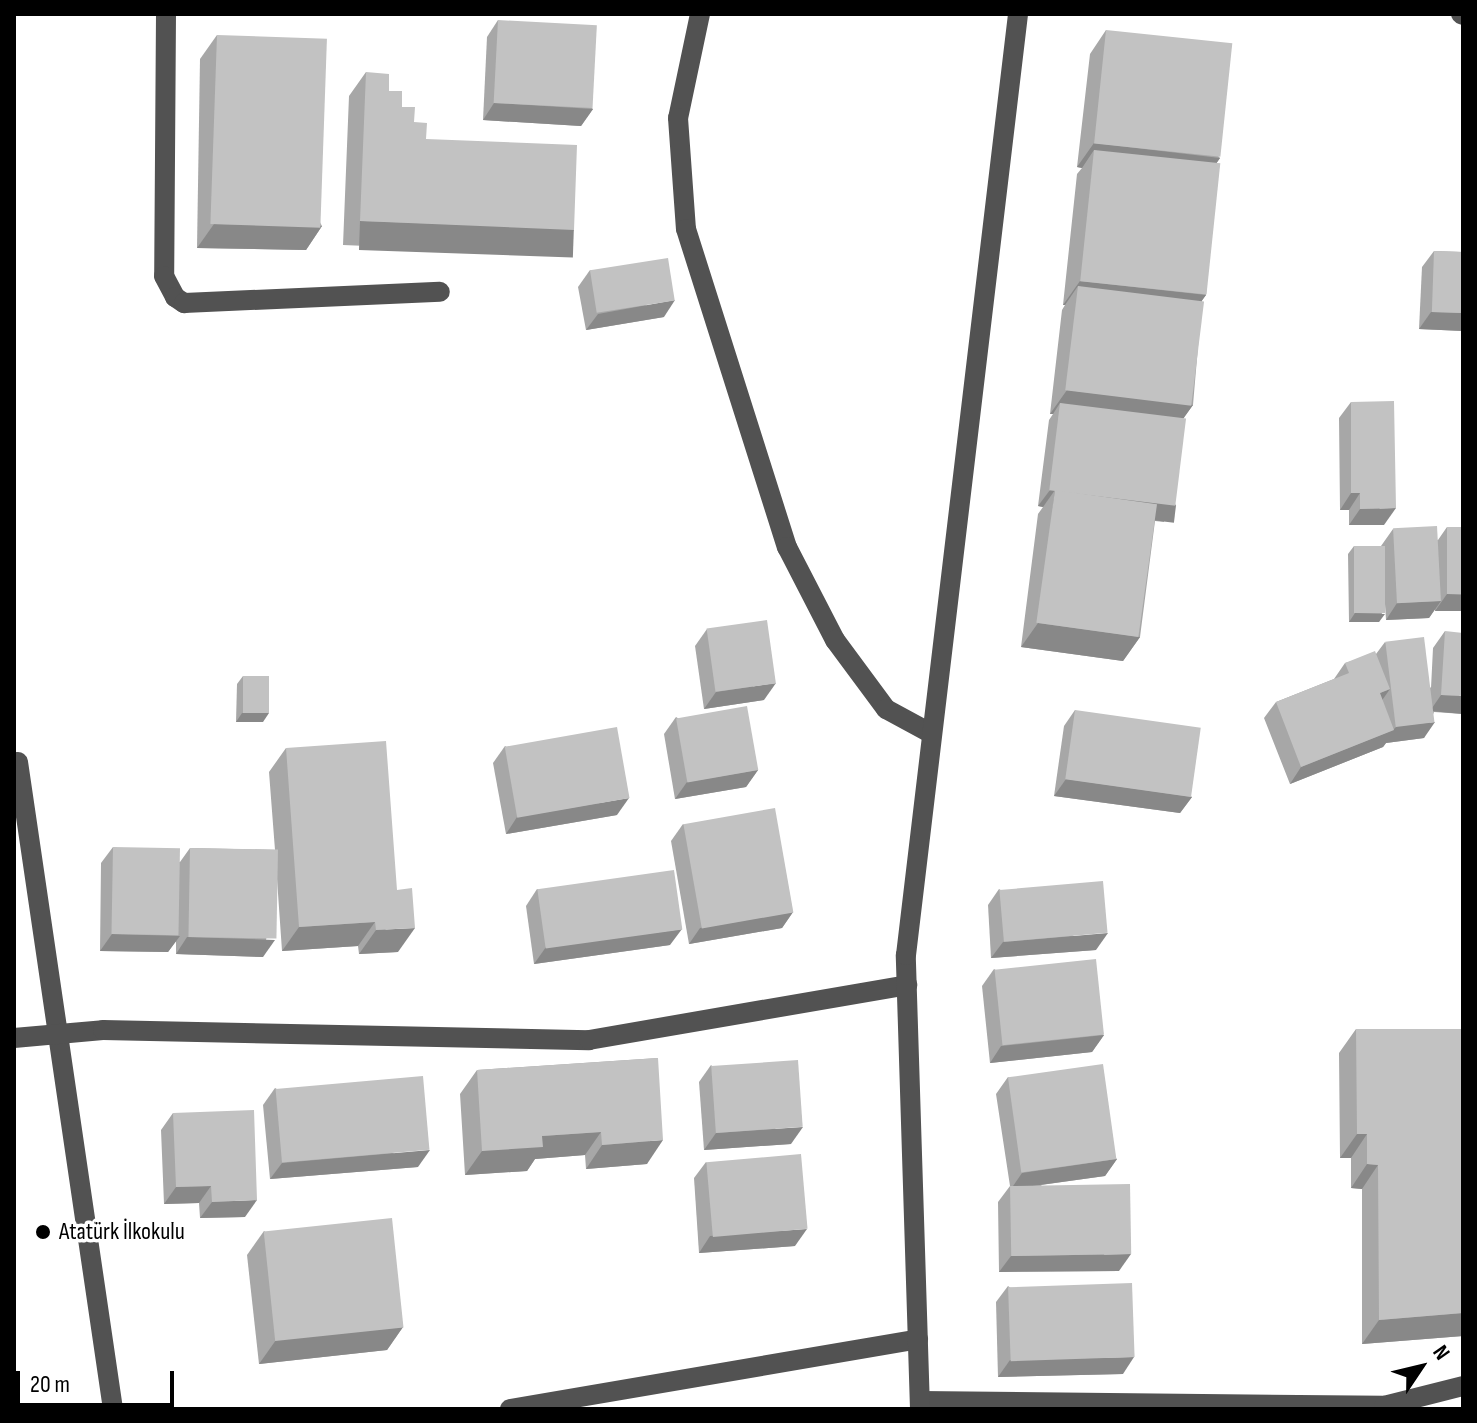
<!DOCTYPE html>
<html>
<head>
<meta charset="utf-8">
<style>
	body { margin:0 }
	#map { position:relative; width:1477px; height:1423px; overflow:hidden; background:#fff; font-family:"Sofia Sans Condensed",sans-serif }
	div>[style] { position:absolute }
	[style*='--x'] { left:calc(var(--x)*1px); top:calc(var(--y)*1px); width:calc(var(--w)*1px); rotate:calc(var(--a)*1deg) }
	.minor>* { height:20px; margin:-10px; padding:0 10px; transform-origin:10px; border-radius:10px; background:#525252 }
	.wall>* { inset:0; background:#a7a7a7 }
	.shaded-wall>* { inset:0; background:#888; transform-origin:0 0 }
	.building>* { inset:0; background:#c2c2c2; transform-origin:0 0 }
	.dots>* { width:22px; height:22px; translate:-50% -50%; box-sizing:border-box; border:4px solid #fff; border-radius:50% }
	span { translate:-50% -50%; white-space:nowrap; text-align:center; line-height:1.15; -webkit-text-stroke:7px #fff; paint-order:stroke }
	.poi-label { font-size:24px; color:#000 }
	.left { translate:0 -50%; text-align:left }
	.frame { position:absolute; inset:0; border:16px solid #000; pointer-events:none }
	.north { position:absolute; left:1381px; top:1327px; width:80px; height:80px; -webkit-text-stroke:6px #fff; paint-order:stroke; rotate:55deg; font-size:22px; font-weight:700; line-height:32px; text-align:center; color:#000 }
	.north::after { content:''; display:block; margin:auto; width:28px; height:36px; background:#000; clip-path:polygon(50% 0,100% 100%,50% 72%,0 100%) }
	.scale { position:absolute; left:16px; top:1371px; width:158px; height:36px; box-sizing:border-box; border:4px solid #000; border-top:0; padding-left:10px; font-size:24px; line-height:28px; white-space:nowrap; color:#000; -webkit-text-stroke:6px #fff; paint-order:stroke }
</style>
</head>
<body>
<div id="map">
	<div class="minor">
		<i style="--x:166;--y:14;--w:262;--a:90.4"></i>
		<i style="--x:164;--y:276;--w:24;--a:62"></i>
		<i style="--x:175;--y:297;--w:11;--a:34"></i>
		<i style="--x:184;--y:303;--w:256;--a:-2.5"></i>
		<i style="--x:700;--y:14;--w:106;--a:101.9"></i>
		<i style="--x:678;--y:118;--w:111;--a:85.9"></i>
		<i style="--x:686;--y:229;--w:334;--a:72.4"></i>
		<i style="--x:787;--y:547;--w:105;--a:62.7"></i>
		<i style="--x:835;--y:640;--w:86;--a:53.5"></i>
		<i style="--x:886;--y:709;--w:52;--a:28.5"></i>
		<i style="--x:1461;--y:14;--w:2;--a:27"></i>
		<i style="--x:18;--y:762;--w:654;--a:81.65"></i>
		<i style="--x:14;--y:1038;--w:89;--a:-5.1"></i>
		<i style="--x:103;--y:1030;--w:486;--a:1.2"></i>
		<i style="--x:589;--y:1040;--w:323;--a:-9.8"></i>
		<i style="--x:920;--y:1401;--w:464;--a:0.6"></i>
		<i style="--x:1384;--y:1406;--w:81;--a:-14.2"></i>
		<i style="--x:510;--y:1409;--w:414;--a:-9.7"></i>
		<i style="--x:920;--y:1409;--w:454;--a:-91.8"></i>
		<i style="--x:906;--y:955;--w:948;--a:-83.21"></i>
	</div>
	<div class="wall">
		<i style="clip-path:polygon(498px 20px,593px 109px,581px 126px,483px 120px,487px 37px)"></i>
		<i style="clip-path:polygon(1106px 30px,1220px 158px,1216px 164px,1206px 295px,1202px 300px,1193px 405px,1183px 418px,1164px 522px,1155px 521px,1140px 637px,1123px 661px,1021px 647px,1038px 514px,1043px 507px,1038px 506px,1049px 420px,1053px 414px,1050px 414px,1062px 310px,1065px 305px,1063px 305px,1077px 174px,1082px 168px,1077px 167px,1090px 54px)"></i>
		<i style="clip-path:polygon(217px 35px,322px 226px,306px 250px,197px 248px,200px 59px)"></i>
		<i style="clip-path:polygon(366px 72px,389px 91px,426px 139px,574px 230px,557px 254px,343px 245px,349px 96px)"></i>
		<i style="clip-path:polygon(1434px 251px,1463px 252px,1463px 331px,1419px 329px,1422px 267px)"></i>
		<i style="clip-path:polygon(590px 270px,664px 317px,586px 330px,578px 287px)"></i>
		<i style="clip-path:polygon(1351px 402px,1384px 525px,1349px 525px,1349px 510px,1340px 510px,1339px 418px)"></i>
		<i style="clip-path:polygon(1447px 527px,1463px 527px,1463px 611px,1435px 611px,1435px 609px,1429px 618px,1386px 620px,1385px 604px,1379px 622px,1349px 622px,1348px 554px,1354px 546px,1381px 546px,1393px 529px,1438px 540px)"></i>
		<i style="clip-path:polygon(707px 629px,764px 700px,704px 709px,695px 646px)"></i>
		<i style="clip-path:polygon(1445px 631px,1463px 714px,1434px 712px,1424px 738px,1386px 743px,1383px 747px,1290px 784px,1264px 718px,1276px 702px,1334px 679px,1345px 663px,1376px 654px,1385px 642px,1431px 688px,1433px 648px)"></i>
		<i style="clip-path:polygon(243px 676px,263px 722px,236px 722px,237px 684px)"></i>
		<i style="clip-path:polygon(1075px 710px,1192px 797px,1180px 813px,1054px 796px,1064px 726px)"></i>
		<i style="clip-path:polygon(676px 717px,758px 770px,746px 787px,675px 799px,664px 734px)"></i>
		<i style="clip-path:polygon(505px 746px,617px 815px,506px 834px,493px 763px)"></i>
		<i style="clip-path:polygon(286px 748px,398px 952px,359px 954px,358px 946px,282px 951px,277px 879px,263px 957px,176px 954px,176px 941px,168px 952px,100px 951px,101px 863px,113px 847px,180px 862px,190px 848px,275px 850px,269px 772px)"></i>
		<i style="clip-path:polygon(683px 824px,793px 912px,782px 928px,689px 944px,671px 841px)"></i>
		<i style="clip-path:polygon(537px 889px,670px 945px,534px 964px,526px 906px)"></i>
		<i style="clip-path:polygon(999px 889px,1096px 950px,991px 958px,988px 905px)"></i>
		<i style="clip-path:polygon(994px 969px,1104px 1035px,1092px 1052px,990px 1063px,982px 986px)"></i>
		<i style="clip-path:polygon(1356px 1029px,1463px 1029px,1463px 1336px,1362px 1344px,1362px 1189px,1351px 1188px,1351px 1158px,1340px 1158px,1339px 1053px)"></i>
		<i style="clip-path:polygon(658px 1058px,647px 1164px,586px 1169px,585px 1155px,535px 1159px,527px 1171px,465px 1175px,460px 1094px,477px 1070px)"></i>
		<i style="clip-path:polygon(711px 1065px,791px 1144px,704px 1150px,699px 1082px)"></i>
		<i style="clip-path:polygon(1008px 1077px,1117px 1159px,1105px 1176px,1041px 1185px,1119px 1271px,999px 1272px,998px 1202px,1010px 1186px,996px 1094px)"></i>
		<i style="clip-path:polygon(275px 1088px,418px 1167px,270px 1179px,263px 1105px)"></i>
		<i style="clip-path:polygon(173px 1113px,245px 1217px,200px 1218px,199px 1203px,164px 1204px,161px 1130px)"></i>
		<i style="clip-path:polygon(706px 1162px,795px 1246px,699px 1253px,694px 1178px)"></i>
		<i style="clip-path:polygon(264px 1231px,403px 1327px,387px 1350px,259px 1364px,247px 1255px)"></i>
		<i style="clip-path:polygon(1008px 1286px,1123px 1374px,998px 1377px,996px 1302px)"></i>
	</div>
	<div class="shaded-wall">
		<i style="clip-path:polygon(494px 103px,593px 109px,581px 126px,483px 120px)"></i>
		<i style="clip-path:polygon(1094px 143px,1220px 158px,1203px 182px,1094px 150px,1082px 168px,1077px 167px)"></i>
		<i style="left:360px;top:221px;width:214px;height:29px;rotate:2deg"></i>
		<i style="clip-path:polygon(214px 224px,322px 226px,306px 250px,197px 248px)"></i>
		<i style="clip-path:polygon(1080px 281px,1206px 295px,1189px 319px,1078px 286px,1065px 305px,1063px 305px)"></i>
		<i style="clip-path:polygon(675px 300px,664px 317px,586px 330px,598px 314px)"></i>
		<i style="clip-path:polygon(1431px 312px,1463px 313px,1463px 331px,1419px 329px)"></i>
		<i style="clip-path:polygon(1067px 390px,1193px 405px,1176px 429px,1060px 403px,1053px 414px,1050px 414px)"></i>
		<i style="clip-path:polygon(1050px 490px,1055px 490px,1043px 507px,1038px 506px)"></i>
		<i style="left:1055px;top:490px;width:122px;height:18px;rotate:7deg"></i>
		<i style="clip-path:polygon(1351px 493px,1360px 493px,1349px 510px,1340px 510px)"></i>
		<i style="clip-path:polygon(1396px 508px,1384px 525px,1349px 525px,1360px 509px)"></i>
		<i style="clip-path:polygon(1447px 594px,1463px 595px,1463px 611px,1435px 611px)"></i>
		<i style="clip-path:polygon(1441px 601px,1429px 618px,1386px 620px,1397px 603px)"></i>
		<i style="clip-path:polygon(1355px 613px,1385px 614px,1379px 622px,1349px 622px)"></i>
		<i style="clip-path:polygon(1038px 623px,1140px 637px,1123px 661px,1021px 647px)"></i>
		<i style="clip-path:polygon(776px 683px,764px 700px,704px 709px,716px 692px)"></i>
		<i style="clip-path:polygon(1390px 689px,1378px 706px,1380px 693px)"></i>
		<i style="clip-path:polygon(1441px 695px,1463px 696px,1463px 714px,1430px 711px)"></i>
		<i style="clip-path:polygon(242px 713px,269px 713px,263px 722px,236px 722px)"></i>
		<i style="clip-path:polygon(1435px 722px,1424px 738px,1386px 743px,1383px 747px,1290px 784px,1301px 767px,1393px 730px,1397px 726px)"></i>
		<i style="clip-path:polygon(758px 770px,746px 787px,675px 799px,687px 782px)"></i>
		<i style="clip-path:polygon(1066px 779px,1192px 797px,1180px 813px,1054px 796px)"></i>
		<i style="clip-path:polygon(629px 798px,617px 815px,506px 834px,517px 817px)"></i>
		<i style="clip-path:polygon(793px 912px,782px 928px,689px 944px,700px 928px)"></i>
		<i style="clip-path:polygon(375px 922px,358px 946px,282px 951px,299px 927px)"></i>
		<i style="clip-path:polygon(415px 928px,398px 952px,359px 954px,376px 930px)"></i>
		<i style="clip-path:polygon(682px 929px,670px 945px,534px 964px,546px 947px)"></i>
		<i style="clip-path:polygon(1108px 933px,1096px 950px,991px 958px,1003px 942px)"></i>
		<i style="clip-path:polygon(112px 934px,180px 936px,168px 952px,100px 951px)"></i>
		<i style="clip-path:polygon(187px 937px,275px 940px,263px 957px,176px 954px)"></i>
		<i style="clip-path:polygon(1104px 1035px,1092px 1052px,990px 1063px,1001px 1046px)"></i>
		<i style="clip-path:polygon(803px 1127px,791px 1144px,704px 1150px,716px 1133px)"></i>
		<i style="clip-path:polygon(601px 1132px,585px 1155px,535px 1159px,527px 1171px,465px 1175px,482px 1151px,542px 1136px)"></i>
		<i style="clip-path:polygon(1357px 1134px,1367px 1134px,1351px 1158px,1340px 1158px)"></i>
		<i style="clip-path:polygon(663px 1140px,647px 1164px,586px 1169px,602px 1145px)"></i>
		<i style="clip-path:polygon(430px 1150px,418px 1167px,270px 1179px,282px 1163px)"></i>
		<i style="clip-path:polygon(1117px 1159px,1105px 1176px,1011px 1189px,1022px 1173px)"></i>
		<i style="clip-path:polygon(1367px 1164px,1378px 1165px,1362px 1189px,1351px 1188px)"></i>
		<i style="clip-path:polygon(211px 1186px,199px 1203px,164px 1204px,176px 1187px)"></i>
		<i style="clip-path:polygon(257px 1200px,245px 1217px,200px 1218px,212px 1202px)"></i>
		<i style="clip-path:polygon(807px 1229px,795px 1246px,699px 1253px,710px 1236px)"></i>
		<i style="clip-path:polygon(1131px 1254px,1119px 1271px,999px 1272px,1011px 1256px)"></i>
		<i style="clip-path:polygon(1463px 1313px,1463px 1336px,1362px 1344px,1379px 1320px)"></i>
		<i style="clip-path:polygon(403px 1327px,387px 1350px,259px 1364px,276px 1340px)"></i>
		<i style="clip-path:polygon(1134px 1357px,1123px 1374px,998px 1377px,1010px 1360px)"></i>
	</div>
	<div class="building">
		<i style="left:498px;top:20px;width:99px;height:83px;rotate:3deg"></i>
		<i style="left:1106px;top:30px;width:127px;height:114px;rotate:6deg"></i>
		<i style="left:217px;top:35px;width:110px;height:189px;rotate:2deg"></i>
		<i style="clip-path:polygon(366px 72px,389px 74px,389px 91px,402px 91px,402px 107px,415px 107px,414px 122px,427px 123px,426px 139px,577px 145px,574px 230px,360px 221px)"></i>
		<i style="left:1094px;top:150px;width:127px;height:132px;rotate:6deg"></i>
		<i style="left:1434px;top:251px;width:29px;height:61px;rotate:2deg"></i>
		<i style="left:668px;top:258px;width:43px;height:79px;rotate:81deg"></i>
		<i style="left:1078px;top:286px;width:127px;height:105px;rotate:7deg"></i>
		<i style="clip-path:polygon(1394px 401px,1396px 508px,1360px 509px,1360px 493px,1351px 493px,1351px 402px)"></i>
		<i style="left:1060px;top:403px;width:127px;height:88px;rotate:7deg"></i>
		<i style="left:1055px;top:490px;width:103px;height:134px;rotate:8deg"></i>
		<i style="left:1437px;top:526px;width:75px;height:44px;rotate:87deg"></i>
		<i style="left:1447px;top:527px;width:16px;height:67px"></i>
		<i style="left:1354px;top:546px;width:31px;height:67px"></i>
		<i style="left:767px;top:620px;width:64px;height:61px;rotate:82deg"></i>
		<i style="clip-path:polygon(1445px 631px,1463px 633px,1463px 696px,1441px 695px)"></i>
		<i style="left:1424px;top:637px;width:86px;height:39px;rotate:83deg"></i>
		<i style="clip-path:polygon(1375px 651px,1390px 689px,1380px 693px,1394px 730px,1301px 767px,1276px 702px,1349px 673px,1345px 663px)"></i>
		<i style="left:243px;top:676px;width:26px;height:37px"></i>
		<i style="left:747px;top:706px;width:65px;height:72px;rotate:80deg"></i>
		<i style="left:1075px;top:710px;width:127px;height:70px;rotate:8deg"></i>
		<i style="left:617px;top:727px;width:72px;height:114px;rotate:80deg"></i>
		<i style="clip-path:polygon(386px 741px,397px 890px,412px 888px,415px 928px,376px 930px,375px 922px,299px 927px,286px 748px)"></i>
		<i style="left:775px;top:808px;width:106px;height:93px;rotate:80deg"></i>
		<i style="left:113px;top:847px;width:67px;height:87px;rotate:1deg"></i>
		<i style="left:190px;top:848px;width:88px;height:89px;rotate:1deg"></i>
		<i style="left:674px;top:870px;width:60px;height:138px;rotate:82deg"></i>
		<i style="left:1103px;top:881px;width:52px;height:104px;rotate:85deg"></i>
		<i style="left:1096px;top:959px;width:76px;height:102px;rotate:84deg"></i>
		<i style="clip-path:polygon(1356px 1029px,1463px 1029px,1463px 1313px,1379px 1320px,1378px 1165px,1367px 1164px,1367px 1134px,1357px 1134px)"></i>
		<i style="clip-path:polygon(658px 1058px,663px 1140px,602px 1145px,601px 1132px,542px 1136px,543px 1147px,482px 1151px,477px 1070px)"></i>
		<i style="left:798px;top:1060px;width:67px;height:87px;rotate:86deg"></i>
		<i style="left:1103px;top:1064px;width:96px;height:96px;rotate:82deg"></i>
		<i style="left:423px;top:1076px;width:74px;height:148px;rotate:85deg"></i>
		<i style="clip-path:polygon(254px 1110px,257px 1200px,212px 1202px,211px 1186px,176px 1187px,173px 1113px)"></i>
		<i style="left:801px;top:1154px;width:75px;height:95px;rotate:85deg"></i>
		<i style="left:1130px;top:1184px;width:70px;height:120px;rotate:89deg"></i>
		<i style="left:392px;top:1218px;width:110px;height:129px;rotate:84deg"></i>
		<i style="left:1132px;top:1283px;width:74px;height:124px;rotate:88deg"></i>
	</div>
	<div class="dots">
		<i style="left:43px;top:1232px;background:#000"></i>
	</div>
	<div class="poi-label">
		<span class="left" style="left:59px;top:1232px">Atatürk İlkokulu</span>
	</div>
	<div class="frame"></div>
	<div class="north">N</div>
	<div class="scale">20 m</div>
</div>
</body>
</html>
